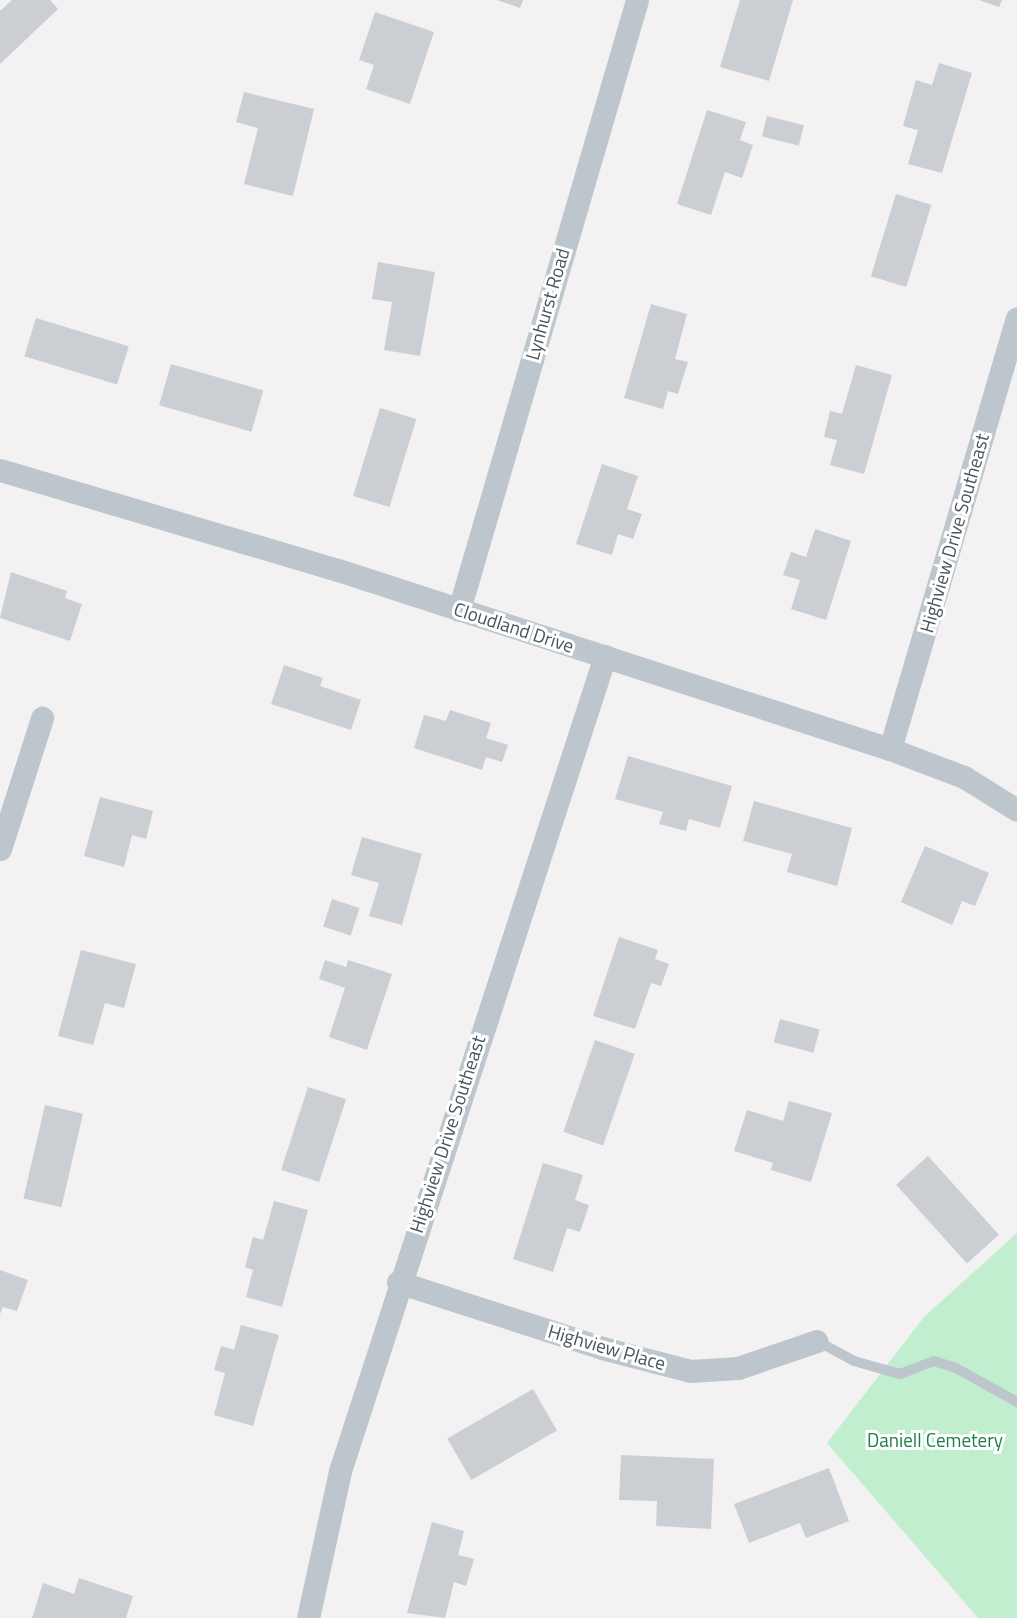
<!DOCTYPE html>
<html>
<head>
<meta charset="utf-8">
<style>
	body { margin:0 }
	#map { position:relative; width:1017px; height:1618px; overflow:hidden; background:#f3f1f1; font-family:"Titillium Web",sans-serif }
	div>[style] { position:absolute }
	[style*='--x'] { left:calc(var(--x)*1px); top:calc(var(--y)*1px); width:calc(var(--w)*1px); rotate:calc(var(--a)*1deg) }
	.green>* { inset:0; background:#c1eece }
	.building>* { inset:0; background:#cbced3; transform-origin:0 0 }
	.lane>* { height:10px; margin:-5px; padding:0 5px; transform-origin:5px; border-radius:5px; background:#bdc6cd }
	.street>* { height:23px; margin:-11.5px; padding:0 11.5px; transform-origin:11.5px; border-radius:11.5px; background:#bdc6cd }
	span { translate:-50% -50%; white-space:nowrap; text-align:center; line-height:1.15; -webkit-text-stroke:6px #fff; paint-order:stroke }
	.street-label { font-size:19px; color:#49565e }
	.park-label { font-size:19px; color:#1b7e42 }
</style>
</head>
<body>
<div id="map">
	<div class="green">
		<i style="clip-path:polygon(1017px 1233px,1017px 1618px,978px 1618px,827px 1443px,924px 1317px)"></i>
	</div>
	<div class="building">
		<i style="clip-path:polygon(12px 0,50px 0,58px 9px,0 64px,0 11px)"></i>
		<i style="clip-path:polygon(497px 0,523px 0,520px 8px)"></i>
		<i style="clip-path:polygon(740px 0,793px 0,769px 81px,720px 67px)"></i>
		<i style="clip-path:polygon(979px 0,1002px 0,999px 7px)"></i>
		<i style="clip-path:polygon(375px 12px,434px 32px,410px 104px,366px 89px,374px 65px,359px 60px)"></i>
		<i style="clip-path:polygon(939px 63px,972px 73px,942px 173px,908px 164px,918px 130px,903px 126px,916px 80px,932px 85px)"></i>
		<i style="clip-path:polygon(244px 92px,314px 109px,293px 196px,244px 184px,258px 128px,236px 122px)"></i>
		<i style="clip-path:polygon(707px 110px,746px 122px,740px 140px,753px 145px,742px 178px,725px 172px,711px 215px,677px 204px)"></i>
		<i style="left:767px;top:116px;width:38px;height:21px;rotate:14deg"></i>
		<i style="left:896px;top:194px;width:37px;height:86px;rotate:17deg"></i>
		<i style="clip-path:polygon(378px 262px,435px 272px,420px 356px,384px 350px,392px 302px,372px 299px)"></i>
		<i style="clip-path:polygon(651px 304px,687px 314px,675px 359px,688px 362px,678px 394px,668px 391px,663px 409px,624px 398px)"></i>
		<i style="left:36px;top:318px;width:97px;height:40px;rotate:17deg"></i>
		<i style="left:171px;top:364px;width:96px;height:43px;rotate:16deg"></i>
		<i style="clip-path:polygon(856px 365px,892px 375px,864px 474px,830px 465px,837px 440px,824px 437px,830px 411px,842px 414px)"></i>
		<i style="left:380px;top:408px;width:38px;height:92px;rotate:17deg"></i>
		<i style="clip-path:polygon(602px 464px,638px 476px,627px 509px,642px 514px,633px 539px,618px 534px,612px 555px,576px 544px)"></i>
		<i style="clip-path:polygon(815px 529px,851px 541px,826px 620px,791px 609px,800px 580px,783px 575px,791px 552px,806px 557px)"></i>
		<i style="clip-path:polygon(11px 572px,67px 591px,65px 598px,82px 604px,70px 641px,0 618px)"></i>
		<i style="clip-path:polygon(284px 665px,323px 678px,320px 686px,361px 700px,351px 730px,271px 704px)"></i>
		<i style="clip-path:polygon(450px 710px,491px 723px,486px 738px,508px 745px,502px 762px,486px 757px,482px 770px,414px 748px,424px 715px,446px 721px)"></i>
		<i style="clip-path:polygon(628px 756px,732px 786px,720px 828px,689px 819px,686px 831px,659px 824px,663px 812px,615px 799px)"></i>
		<i style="clip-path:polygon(100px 797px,153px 811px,146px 839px,132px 835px,124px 867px,84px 856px)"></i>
		<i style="clip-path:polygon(754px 801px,852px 828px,837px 886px,787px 872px,792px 854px,743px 841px)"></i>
		<i style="clip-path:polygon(362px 837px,422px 854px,402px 925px,369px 916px,379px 883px,351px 875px)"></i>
		<i style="clip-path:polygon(925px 846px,989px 873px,975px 906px,962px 901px,952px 925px,901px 902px)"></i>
		<i style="left:332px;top:899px;width:29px;height:29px;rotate:18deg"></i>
		<i style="clip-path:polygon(619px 937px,658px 950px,655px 959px,669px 964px,661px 986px,651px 983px,635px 1029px,593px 1016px)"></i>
		<i style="clip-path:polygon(81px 950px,136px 964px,124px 1008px,105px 1003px,93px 1045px,58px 1036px)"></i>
		<i style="clip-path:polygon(325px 960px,346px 967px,348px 960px,392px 974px,367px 1050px,329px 1037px,345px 988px,319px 979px)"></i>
		<i style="left:780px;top:1019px;width:41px;height:24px;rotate:15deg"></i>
		<i style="left:595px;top:1040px;width:42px;height:97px;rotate:19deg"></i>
		<i style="left:308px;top:1087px;width:40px;height:87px;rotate:18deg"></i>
		<i style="clip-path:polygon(789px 1101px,832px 1113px,811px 1182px,771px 1170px,773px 1163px,734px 1151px,747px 1110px,783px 1121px)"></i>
		<i style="left:45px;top:1105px;width:39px;height:96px;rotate:13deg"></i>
		<i style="left:928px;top:1156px;width:106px;height:43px;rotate:48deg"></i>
		<i style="clip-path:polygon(543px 1163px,583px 1175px,575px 1200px,589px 1205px,580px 1232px,567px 1228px,553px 1272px,513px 1259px)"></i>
		<i style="clip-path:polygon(274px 1201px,308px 1210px,282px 1307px,246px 1297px,253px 1270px,245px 1267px,253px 1237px,263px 1240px)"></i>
		<i style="clip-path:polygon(0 1270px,28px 1280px,17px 1311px,3px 1307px,0 1314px)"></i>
		<i style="clip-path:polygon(241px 1325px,279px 1335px,253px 1426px,214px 1415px,225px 1373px,214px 1370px,221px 1346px,234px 1350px)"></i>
		<i style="left:533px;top:1389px;width:48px;height:99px;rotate:60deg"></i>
		<i style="clip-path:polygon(621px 1455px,714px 1459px,711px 1529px,656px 1526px,657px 1501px,619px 1500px)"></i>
		<i style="clip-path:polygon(829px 1468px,849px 1521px,806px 1538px,800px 1523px,749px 1543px,734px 1504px)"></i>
		<i style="clip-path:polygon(432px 1522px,464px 1531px,458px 1555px,474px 1559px,466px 1586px,454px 1582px,445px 1618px,407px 1613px)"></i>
		<i style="clip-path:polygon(79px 1578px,133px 1596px,126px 1618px,32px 1618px,43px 1583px,74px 1594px)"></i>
	</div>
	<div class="lane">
		<i style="--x:817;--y:1341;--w:42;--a:28.4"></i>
		<i style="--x:854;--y:1361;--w:48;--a:15.8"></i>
		<i style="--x:900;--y:1374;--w:36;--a:-21"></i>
		<i style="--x:934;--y:1361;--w:23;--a:18"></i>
		<i style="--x:956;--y:1368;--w:70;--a:29.1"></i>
	</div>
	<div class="street">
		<i style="--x:0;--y:470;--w:352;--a:16.5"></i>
		<i style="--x:338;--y:570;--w:580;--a:17.97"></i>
		<i style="--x:890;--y:749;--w:79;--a:20.7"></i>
		<i style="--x:964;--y:777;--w:62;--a:31.9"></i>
		<i style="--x:459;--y:610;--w:635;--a:-73.73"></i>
		<i style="--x:890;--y:749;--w:449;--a:-73.6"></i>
		<i style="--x:0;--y:849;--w:138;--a:-72.2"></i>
		<i style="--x:398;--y:1282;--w:214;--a:17.9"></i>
		<i style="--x:602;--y:1348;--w:91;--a:14.6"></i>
		<i style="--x:690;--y:1371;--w:48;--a:-3.6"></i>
		<i style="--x:738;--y:1368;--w:83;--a:-18.9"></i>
		<i style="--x:308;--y:1618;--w:150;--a:-77.7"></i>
		<i style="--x:340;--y:1471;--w:857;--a:-71.99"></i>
	</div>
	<div class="street-label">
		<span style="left:547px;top:304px;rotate:-74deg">Lynhurst Road</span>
		<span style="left:954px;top:533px;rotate:-74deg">Highview Drive Southeast</span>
		<span style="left:514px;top:627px;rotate:18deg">Cloudland Drive</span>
		<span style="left:447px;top:1134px;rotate:-72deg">Highview Drive Southeast</span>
		<span style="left:607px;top:1347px;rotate:16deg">Highview Place</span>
	</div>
	<div class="park-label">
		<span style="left:935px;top:1440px">Daniell Cemetery</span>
	</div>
</div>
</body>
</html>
